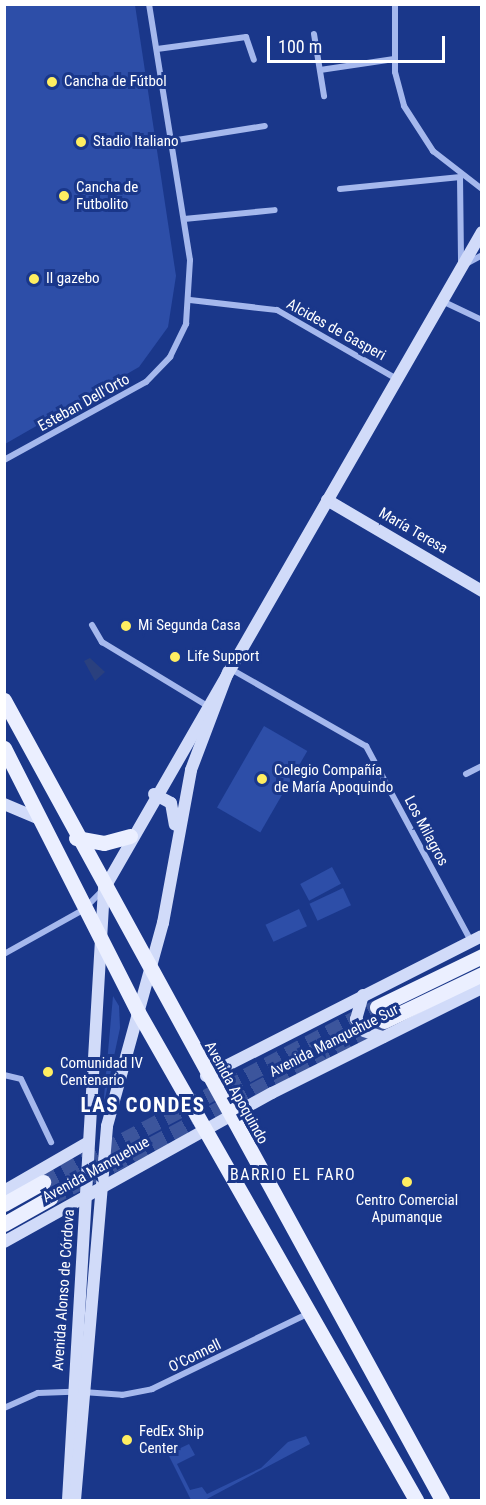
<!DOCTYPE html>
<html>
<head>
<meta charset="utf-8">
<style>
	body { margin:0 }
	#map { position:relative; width:486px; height:1505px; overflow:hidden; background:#1a378a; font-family:"Roboto Condensed",sans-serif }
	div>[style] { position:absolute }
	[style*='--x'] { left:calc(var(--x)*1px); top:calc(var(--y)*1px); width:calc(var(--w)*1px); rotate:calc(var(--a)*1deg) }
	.green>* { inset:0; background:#2d4ea8; transform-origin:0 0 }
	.water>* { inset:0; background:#2a407e }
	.primary-tunnel>* { height:15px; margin-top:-7.5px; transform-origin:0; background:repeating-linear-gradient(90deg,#3c559c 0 15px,transparent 0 23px) }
	.street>* { height:6px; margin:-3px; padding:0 3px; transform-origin:3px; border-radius:3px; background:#a5b8ed }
	.secondary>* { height:12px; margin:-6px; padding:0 6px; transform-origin:6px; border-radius:6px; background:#d1dbf9 }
	.primary>* { height:15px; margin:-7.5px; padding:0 7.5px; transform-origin:7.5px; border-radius:7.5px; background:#ebefff }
	.dots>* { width:16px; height:16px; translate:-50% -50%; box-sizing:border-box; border:3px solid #1a378a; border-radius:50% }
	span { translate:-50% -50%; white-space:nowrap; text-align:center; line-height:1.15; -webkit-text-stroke:6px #1a378a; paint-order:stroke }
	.poi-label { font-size:15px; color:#fff }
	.left { translate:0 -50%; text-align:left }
	.street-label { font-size:15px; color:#fff }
	.neighbourhood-label { font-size:16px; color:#fff; letter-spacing:1.5px }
	.district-label { font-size:21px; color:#fff; font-weight:700; letter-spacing:1.5px }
	.frame { position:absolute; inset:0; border:6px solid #fff; pointer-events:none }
	.scale { position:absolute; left:267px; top:36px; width:178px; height:27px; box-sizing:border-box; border:3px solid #fff; border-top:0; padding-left:8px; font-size:18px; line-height:21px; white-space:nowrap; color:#fff; -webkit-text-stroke:4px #1a378a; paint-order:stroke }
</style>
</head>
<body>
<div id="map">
	<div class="green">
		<i style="clip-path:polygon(5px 4px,135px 5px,176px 276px,168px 327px,139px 367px,5px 444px)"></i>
		<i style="left:264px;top:726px;width:50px;height:94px;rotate:30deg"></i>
		<i style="left:332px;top:867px;width:19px;height:36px;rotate:62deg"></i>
		<i style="left:343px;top:888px;width:19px;height:37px;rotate:65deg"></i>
		<i style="left:299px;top:909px;width:19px;height:37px;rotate:65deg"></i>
		<i style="clip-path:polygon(113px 996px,119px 1006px,120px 1028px,103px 1108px)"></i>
		<i style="clip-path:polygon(306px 1436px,310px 1444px,205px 1500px,191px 1500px,168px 1454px,189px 1444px,195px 1455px,177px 1464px,190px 1490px,202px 1487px,207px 1494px,261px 1468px,288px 1442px)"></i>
	</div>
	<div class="water">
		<i style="clip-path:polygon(90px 658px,105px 672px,95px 681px,84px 661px)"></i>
	</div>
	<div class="primary-tunnel">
		<i style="--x:43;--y:1182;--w:377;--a:-27.7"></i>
		<i style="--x:50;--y:1198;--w:378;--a:-27.9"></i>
	</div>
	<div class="street">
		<i style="--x:395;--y:4;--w:68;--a:90"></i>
		<i style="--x:395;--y:72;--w:35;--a:75"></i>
		<i style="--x:404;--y:106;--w:54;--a:57.2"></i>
		<i style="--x:433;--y:151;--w:62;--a:37.8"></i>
		<i style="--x:314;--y:34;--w:63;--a:80.8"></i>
		<i style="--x:157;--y:49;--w:90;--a:-7.7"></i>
		<i style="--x:246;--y:37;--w:24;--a:71"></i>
		<i style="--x:320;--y:70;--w:75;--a:-8.5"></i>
		<i style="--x:171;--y:141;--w:95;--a:-9.1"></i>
		<i style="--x:460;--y:177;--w:86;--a:89.3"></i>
		<i style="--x:340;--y:189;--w:121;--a:-5.7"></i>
		<i style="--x:184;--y:219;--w:91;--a:-5.6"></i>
		<i style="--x:466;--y:264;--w:18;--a:-29"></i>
		<i style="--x:190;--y:300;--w:88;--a:6.6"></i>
		<i style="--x:277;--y:310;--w:138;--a:29.9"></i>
		<i style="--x:442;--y:301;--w:44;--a:25.4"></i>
		<i style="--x:4;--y:460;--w:162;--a:-28.8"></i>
		<i style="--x:146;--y:382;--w:35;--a:-46"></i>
		<i style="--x:170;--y:357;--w:37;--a:-64"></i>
		<i style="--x:186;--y:324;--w:64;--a:-86.4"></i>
		<i style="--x:190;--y:260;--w:259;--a:-99.1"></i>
		<i style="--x:92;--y:625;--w:20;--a:60"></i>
		<i style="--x:102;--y:642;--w:122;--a:31.2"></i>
		<i style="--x:229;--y:668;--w:158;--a:29.7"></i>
		<i style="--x:366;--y:746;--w:221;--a:61.7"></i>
		<i style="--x:466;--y:774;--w:18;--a:-27"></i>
		<i style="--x:4;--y:954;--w:90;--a:-29.1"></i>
		<i style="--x:83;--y:910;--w:27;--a:-45"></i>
		<i style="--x:4;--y:1075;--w:17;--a:13"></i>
		<i style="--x:21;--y:1079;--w:70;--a:64.5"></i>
		<i style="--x:83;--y:1392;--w:39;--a:4"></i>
		<i style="--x:122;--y:1395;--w:31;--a:-11"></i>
		<i style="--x:152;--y:1389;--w:174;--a:-25.8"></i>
		<i style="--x:4;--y:1408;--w:37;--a:-24"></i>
		<i style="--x:38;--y:1393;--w:34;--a:-2"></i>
	</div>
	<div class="secondary">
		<i style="--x:327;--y:500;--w:180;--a:30.4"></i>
		<i style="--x:154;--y:794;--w:19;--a:28"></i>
		<i style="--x:171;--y:803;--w:22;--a:80"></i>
		<i style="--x:4;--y:804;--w:38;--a:23"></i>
		<i style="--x:363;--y:995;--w:25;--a:106"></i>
		<i style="--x:356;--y:1019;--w:14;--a:56"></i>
		<i style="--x:364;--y:1031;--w:20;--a:18"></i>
		<i style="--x:206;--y:1076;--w:309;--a:-26.9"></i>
		<i style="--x:4;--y:1191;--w:98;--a:-30"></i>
		<i style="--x:4;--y:1242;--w:307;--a:-29.1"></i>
		<i style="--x:272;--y:1093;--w:235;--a:-26.6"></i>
		<i style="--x:68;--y:1500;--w:612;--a:-86.63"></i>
		<i style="--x:104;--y:889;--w:758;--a:-60.09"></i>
		<i style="--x:75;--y:1500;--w:375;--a:-85.1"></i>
		<i style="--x:107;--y:1126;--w:211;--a:-74.6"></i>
		<i style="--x:163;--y:923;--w:156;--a:-79.6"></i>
		<i style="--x:191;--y:770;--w:105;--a:-69.3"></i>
	</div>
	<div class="primary">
		<i style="--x:4;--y:700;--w:912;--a:61.3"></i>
		<i style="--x:4;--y:748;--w:296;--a:63.1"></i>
		<i style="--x:138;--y:1012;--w:562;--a:60.33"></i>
		<i style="--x:76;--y:838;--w:28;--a:10"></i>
		<i style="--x:104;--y:843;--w:27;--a:-15"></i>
		<i style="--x:377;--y:1007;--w:117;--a:-25.9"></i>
		<i style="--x:384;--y:1021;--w:109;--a:-25.6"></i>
		<i style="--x:4;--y:1204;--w:45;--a:-29.4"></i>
		<i style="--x:4;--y:1224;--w:53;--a:-29.5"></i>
	</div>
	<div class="dots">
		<i style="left:52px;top:82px;background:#ffee61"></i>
		<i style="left:81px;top:142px;background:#ffee61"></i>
		<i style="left:64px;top:196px;background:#ffee61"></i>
		<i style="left:34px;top:279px;background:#ffee61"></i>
		<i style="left:126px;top:626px;background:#ffee61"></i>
		<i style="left:175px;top:657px;background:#ffee61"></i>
		<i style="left:262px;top:779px;background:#ffee61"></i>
		<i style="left:48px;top:1072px;background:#ffee61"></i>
		<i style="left:407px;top:1182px;background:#ffee61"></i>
		<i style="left:127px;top:1440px;background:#ffee61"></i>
	</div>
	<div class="poi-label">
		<span class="left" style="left:64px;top:82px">Cancha de Fútbol</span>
		<span class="left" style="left:93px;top:142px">Stadio Italiano</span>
		<span class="left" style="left:76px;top:196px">Cancha de<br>Futbolito</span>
		<span class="left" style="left:46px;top:279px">Il gazebo</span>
		<span class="left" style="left:138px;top:626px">Mi Segunda Casa</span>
		<span class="left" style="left:187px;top:657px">Life Support</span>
		<span class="left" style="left:274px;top:779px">Colegio Compañía<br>de María Apoquindo</span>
		<span class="left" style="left:60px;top:1072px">Comunidad IV<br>Centenario</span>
		<span style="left:407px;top:1209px">Centro Comercial<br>Apumanque</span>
		<span class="left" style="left:139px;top:1440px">FedEx Ship<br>Center</span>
	</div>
	<div class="street-label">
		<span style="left:336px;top:330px;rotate:29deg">Alcides de Gasperi</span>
		<span style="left:84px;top:403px;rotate:-29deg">Esteban Dell'Orto</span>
		<span style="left:413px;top:531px;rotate:30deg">María Teresa</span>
		<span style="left:426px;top:831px;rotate:62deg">Los Milagros</span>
		<span style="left:334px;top:1041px;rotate:-27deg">Avenida Manquehue Sur</span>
		<span style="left:236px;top:1093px;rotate:61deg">Avenida Apoquindo</span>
		<span style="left:96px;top:1170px;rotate:-29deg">Avenida Manquehue</span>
		<span style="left:64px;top:1290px;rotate:-86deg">Avenida Alonso de Córdova</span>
		<span style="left:195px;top:1356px;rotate:-26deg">O'Connell</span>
	</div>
	<div class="neighbourhood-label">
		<span style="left:293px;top:1175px">BARRIO EL FARO</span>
	</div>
	<div class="district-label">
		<span style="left:143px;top:1105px">LAS CONDES</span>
	</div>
	<div class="frame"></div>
	<div class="scale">100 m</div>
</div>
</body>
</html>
